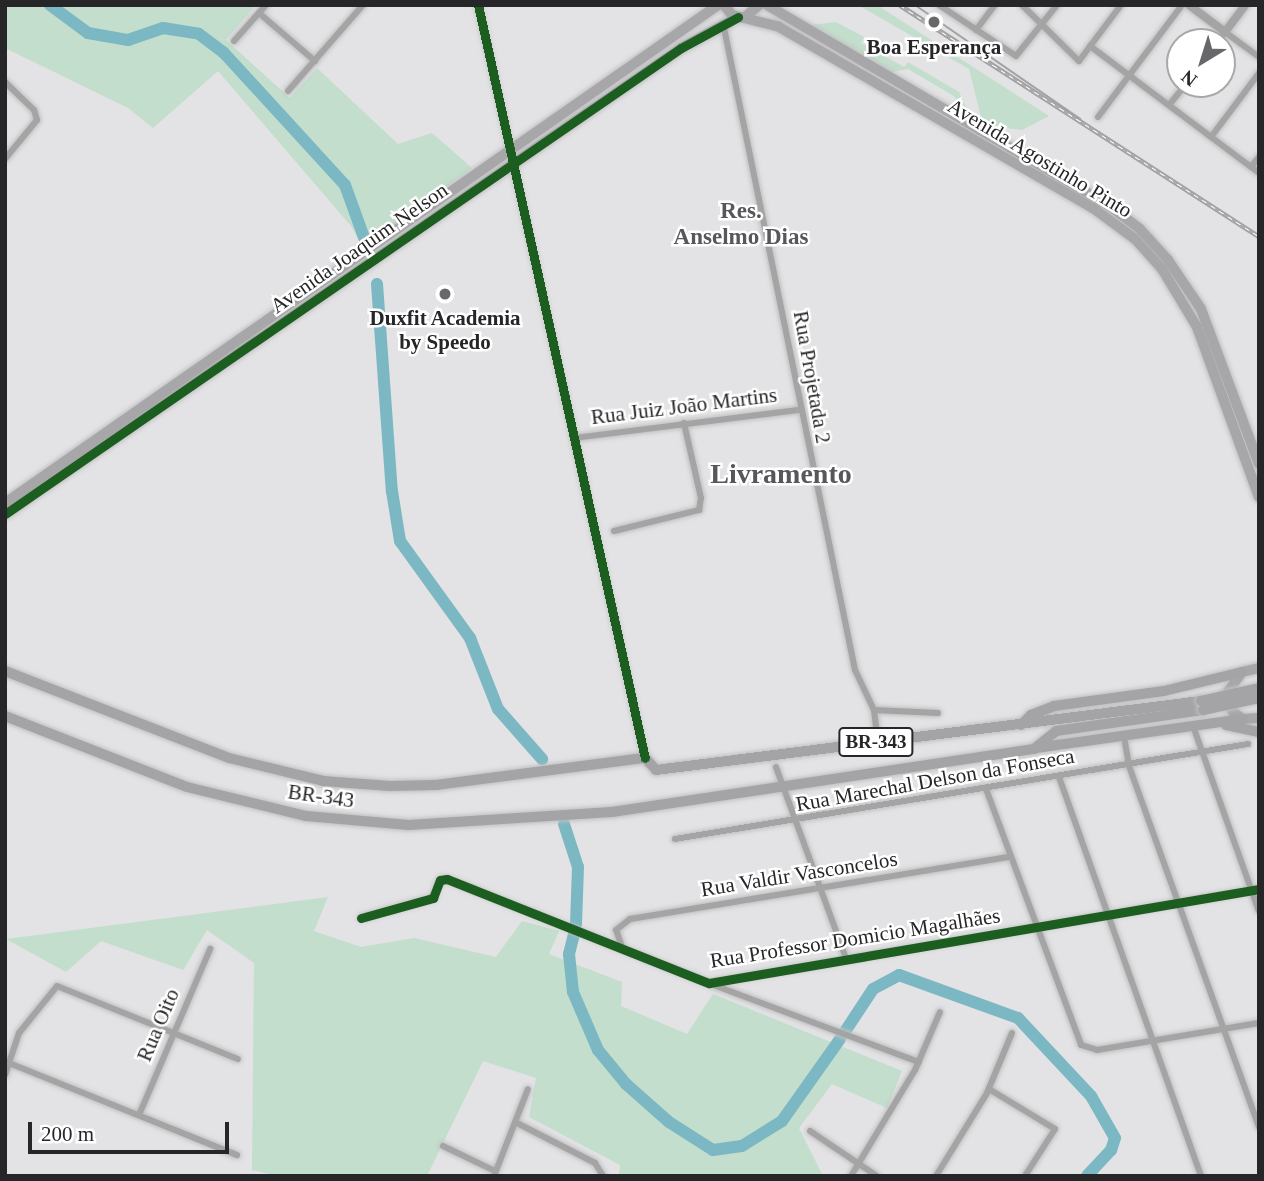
<!DOCTYPE html>
<html>
<head>
<meta charset="utf-8">
<style>
	body { margin:0 }
	#map { position:relative; width:1264px; height:1181px; overflow:hidden; background:#e3e2e4; font-family:Georgia,serif }
	div>[style] { position:absolute }
	[style*='--x'] { left:calc(var(--x)*1px); top:calc(var(--y)*1px); width:calc(var(--w)*1px); rotate:calc(var(--a)*1deg) }
	.green>* { inset:0; background:#c3decc }
	.river>* { height:12px; margin:-6px; padding:0 6px; transform-origin:6px; border-radius:6px; background:#7bb8c3 }
	.roads { filter:drop-shadow(0 0 2px #c1c0c2) drop-shadow(0 0 2px #c1c0c2) }
	.minor>* { height:6px; margin:-3px; padding:0 3px; transform-origin:3px; border-radius:3px; background:#a4a4a4 }
	.tertiary>* { height:8px; margin:-4px; padding:0 4px; transform-origin:4px; border-radius:4px; background:#a4a4a4 }
	.primary>* { height:10px; margin:-5px; padding:0 5px; transform-origin:5px; border-radius:5px; background:#a7a6a8 }
	.trunk>* { height:10px; margin:-5px; padding:0 5px; transform-origin:5px; border-radius:5px; background:#a4a4a6 }
	.tram>* { height:2px; margin:-1px; padding:0 1px; transform-origin:1px; border-radius:1px; background:#a2a2a3 }
	.rail>* { height:4.5px; margin-top:-2.25px; transform-origin:0; background:repeating-linear-gradient(90deg,#fff 0 5px,#a2a2a3 0 10px); box-sizing:border-box; border-block:2px solid #a2a2a3 }
	.bridges { filter:drop-shadow(0 0 2px #c1c0c2) drop-shadow(0 0 2px #c1c0c2) }
	.trunk-bridge>* { height:10px; margin:-5px; padding:0 5px; transform-origin:5px; border-radius:5px; background:#a4a4a6 }
	.cycleway>* { height:9px; margin:-4.5px; padding:0 4.5px; transform-origin:4.5px; border-radius:4.5px; background:#1b5e20 }
	.dots>* { width:19px; height:19px; translate:-50% -50%; box-sizing:border-box; border:4px solid #fff; border-radius:50% }
	span { translate:-50% -50%; white-space:nowrap; text-align:center; line-height:1.15; -webkit-text-stroke:5px #fff; paint-order:stroke }
	.shield-label span { padding:2px 5px; background:#fff; border:2px solid; border-radius:5px; -webkit-text-stroke-width:0 }
	.shield-label { font-size:19px; color:#262527; font-weight:700 }
	.poi-label { font-size:21px; color:#262527; font-weight:700 }
	.street-label { font-size:21px; color:#262527 }
	.neighbourhood-label { font-size:23px; color:#58565a; font-weight:700 }
	.district-label { font-size:28px; color:#58565a; font-weight:700 }
	.frame { position:absolute; inset:0; border:7px solid #262527; pointer-events:none }
	.north { position:absolute; left:1166px; top:28px; width:70px; height:70px; box-sizing:border-box; background:#fff; border:2px solid #a8a8a9; border-radius:50%; rotate:218deg; font-size:19px; font-weight:700; line-height:28px; text-align:center; color:#262527 }
	.north::after { content:''; display:block; margin:auto; width:24px; height:32px; background:#686769; clip-path:polygon(50% 0,100% 100%,50% 72%,0 100%) }
	.scale { position:absolute; left:28px; top:1122px; width:201px; height:32px; box-sizing:border-box; border:4px solid #262527; border-top:0; padding-left:9px; font-size:21px; line-height:24px; white-space:nowrap; color:#262527; -webkit-text-stroke:5px #fff; paint-order:stroke }
</style>
</head>
<body>
<div id="map">
	<div class="green">
		<i style="clip-path:polygon(5px 5px,256px 5px,226px 40px,290px 98px,317px 68px,398px 144px,432px 133px,472px 168px,363px 248px,351px 226px,218px 71px,153px 128px,128px 108px,5px 48px)"></i>
		<i style="clip-path:polygon(858px 5px,877px 5px,1049px 116px,1022px 130px,983px 125px,969px 69px)"></i>
		<i style="clip-path:polygon(836px 22px,864px 37px,861px 43px,904px 67px,908px 62px,959px 92px,970px 116px,954px 96px,908px 69px,892px 72px,811px 25px)"></i>
		<i style="clip-path:polygon(328px 897px,314px 931px,361px 947px,414px 938px,496px 957px,522px 921px,559px 931px,549px 954px,622px 982px,621px 1006px,687px 1034px,713px 994px,902px 1071px,887px 1108px,832px 1084px,799px 1128px,823px 1176px,619px 1176px,620px 1165px,529px 1117px,536px 1078px,483px 1061px,427px 1176px,278px 1176px,252px 1170px,254px 963px,207px 930px,183px 970px,101px 941px,66px 972px,6px 939px)"></i>
	</div>
	<div class="river">
		<i style="--x:50;--y:5;--w:47;--a:36.4"></i>
		<i style="--x:88;--y:33;--w:41;--a:9.9"></i>
		<i style="--x:128;--y:40;--w:37;--a:-19"></i>
		<i style="--x:163;--y:28;--w:36;--a:9"></i>
		<i style="--x:199;--y:34;--w:31;--a:37"></i>
		<i style="--x:224;--y:53;--w:179;--a:47.5"></i>
		<i style="--x:345;--y:185;--w:62;--a:70.1"></i>
		<i style="--x:377;--y:284;--w:208;--a:85.9"></i>
		<i style="--x:392;--y:491;--w:51;--a:80.9"></i>
		<i style="--x:400;--y:541;--w:120;--a:54.2"></i>
		<i style="--x:470;--y:638;--w:76;--a:68.5"></i>
		<i style="--x:498;--y:709;--w:67;--a:48.7"></i>
		<i style="--x:564;--y:824;--w:45;--a:72"></i>
		<i style="--x:578;--y:867;--w:57;--a:92"></i>
		<i style="--x:574;--y:934;--w:21;--a:104"></i>
		<i style="--x:569;--y:954;--w:38;--a:84"></i>
		<i style="--x:573;--y:992;--w:63;--a:66.7"></i>
		<i style="--x:598;--y:1050;--w:44;--a:50.5"></i>
		<i style="--x:626;--y:1084;--w:57;--a:41.5"></i>
		<i style="--x:669;--y:1122;--w:52;--a:32.5"></i>
		<i style="--x:713;--y:1150;--w:29;--a:-8"></i>
		<i style="--x:742;--y:1146;--w:47;--a:-32"></i>
		<i style="--x:782;--y:1121;--w:100;--a:-54.7"></i>
		<i style="--x:846;--y:1030;--w:49;--a:-56.6"></i>
		<i style="--x:873;--y:989;--w:30;--a:-28"></i>
		<i style="--x:899;--y:975;--w:127;--a:19.9"></i>
		<i style="--x:1018;--y:1018;--w:107;--a:46.9"></i>
		<i style="--x:1091;--y:1096;--w:48;--a:60.3"></i>
		<i style="--x:1115;--y:1138;--w:13;--a:108"></i>
		<i style="--x:1111;--y:1150;--w:35;--a:133"></i>
	</div>
	<div class="roads">
		<div class="minor">
			<i style="--x:478;--y:5;--w:771;--a:77.5"></i>
			<i style="--x:939;--y:5;--w:92;--a:33.5"></i>
			<i style="--x:1016;--y:56;--w:65;--a:-51.2"></i>
			<i style="--x:1022;--y:5;--w:80;--a:44.5"></i>
			<i style="--x:1079;--y:61;--w:70;--a:-53.1"></i>
			<i style="--x:259;--y:13;--w:74;--a:40.6"></i>
			<i style="--x:723;--y:23;--w:660;--a:78.47"></i>
			<i style="--x:855;--y:670;--w:44;--a:64.6"></i>
			<i style="--x:874;--y:710;--w:64;--a:2.7"></i>
			<i style="--x:976;--y:30;--w:31;--a:-53"></i>
			<i style="--x:234;--y:41;--w:48;--a:-48.4"></i>
			<i style="--x:1217;--y:42;--w:13;--a:-51"></i>
			<i style="--x:1225;--y:32;--w:42;--a:36.3"></i>
			<i style="--x:1090;--y:46;--w:211;--a:36.9"></i>
			<i style="--x:5;--y:82;--w:40;--a:44"></i>
			<i style="--x:34;--y:110;--w:10;--a:73"></i>
			<i style="--x:37;--y:120;--w:50;--a:129.4"></i>
			<i style="--x:288;--y:91;--w:114;--a:-48.9"></i>
			<i style="--x:1169;--y:105;--w:27;--a:-51"></i>
			<i style="--x:1098;--y:117;--w:140;--a:-53.1"></i>
			<i style="--x:1211;--y:137;--w:80;--a:-53.1"></i>
			<i style="--x:1251;--y:167;--w:13;--a:-51"></i>
			<i style="--x:574;--y:438;--w:227;--a:-7.1"></i>
			<i style="--x:614;--y:531;--w:88;--a:-13.9"></i>
			<i style="--x:699;--y:510;--w:12;--a:-81"></i>
			<i style="--x:701;--y:498;--w:77;--a:-102.8"></i>
			<i style="--x:874;--y:710;--w:32;--a:83"></i>
			<i style="--x:1193;--y:726;--w:196;--a:70.4"></i>
			<i style="--x:1124;--y:737;--w:29;--a:80"></i>
			<i style="--x:1129;--y:766;--w:384;--a:70.2"></i>
			<i style="--x:776;--y:767;--w:203;--a:69.9"></i>
			<i style="--x:1059;--y:777;--w:424;--a:70.4"></i>
			<i style="--x:986;--y:789;--w:273;--a:69.6"></i>
			<i style="--x:1081;--y:1045;--w:17;--a:17"></i>
			<i style="--x:1097;--y:1050;--w:164;--a:-9.5"></i>
			<i style="--x:675;--y:839;--w:581;--a:-9.41"></i>
			<i style="--x:361;--y:918;--w:75;--a:-15.5"></i>
			<i style="--x:433;--y:898;--w:19;--a:-69"></i>
			<i style="--x:440;--y:880;--w:7;--a:-8"></i>
			<i style="--x:447;--y:879;--w:282;--a:21.7"></i>
			<i style="--x:709;--y:983;--w:558;--a:-9.7"></i>
			<i style="--x:622;--y:947;--w:18;--a:-109"></i>
			<i style="--x:616;--y:930;--w:18;--a:-38"></i>
			<i style="--x:630;--y:919;--w:385;--a:-9.3"></i>
			<i style="--x:711;--y:984;--w:222;--a:20.6"></i>
			<i style="--x:9;--y:1063;--w:246;--a:22"></i>
			<i style="--x:5;--y:1075;--w:44;--a:-71.6"></i>
			<i style="--x:19;--y:1033;--w:60;--a:-51"></i>
			<i style="--x:57;--y:986;--w:195;--a:22"></i>
			<i style="--x:989;--y:1089;--w:77;--a:31.2"></i>
			<i style="--x:1055;--y:1129;--w:56;--a:122.6"></i>
			<i style="--x:139;--y:1115;--w:181;--a:-66.8"></i>
			<i style="--x:515;--y:1122;--w:90;--a:27.1"></i>
			<i style="--x:595;--y:1163;--w:15;--a:58"></i>
			<i style="--x:810;--y:1131;--w:81;--a:33.9"></i>
			<i style="--x:443;--y:1146;--w:58;--a:25.7"></i>
			<i style="--x:494;--y:1176;--w:93;--a:-68.7"></i>
			<i style="--x:851;--y:1176;--w:124;--a:-58.9"></i>
			<i style="--x:915;--y:1070;--w:63;--a:-66.7"></i>
			<i style="--x:936;--y:1176;--w:97;--a:-58.4"></i>
			<i style="--x:987;--y:1093;--w:65;--a:-67.4"></i>
		</div>
		<div class="tertiary">
			<i style="--x:1189;--y:5;--w:45;--a:36.9"></i>
			<i style="--x:1225;--y:32;--w:34;--a:-53"></i>
		</div>
		<div class="primary">
			<i style="--x:724;--y:5;--w:13;--a:51"></i>
			<i style="--x:732;--y:15;--w:12;--a:14"></i>
			<i style="--x:744;--y:18;--w:20;--a:-41"></i>
			<i style="--x:767;--y:5;--w:399;--a:30.4"></i>
			<i style="--x:1111;--y:207;--w:36;--a:37"></i>
			<i style="--x:1140;--y:229;--w:42;--a:47.9"></i>
			<i style="--x:1168;--y:260;--w:59;--a:56"></i>
			<i style="--x:1201;--y:309;--w:165;--a:69.5"></i>
			<i style="--x:744;--y:18;--w:36;--a:14"></i>
			<i style="--x:779;--y:27;--w:362;--a:30"></i>
			<i style="--x:1093;--y:208;--w:52;--a:36.4"></i>
			<i style="--x:1135;--y:239;--w:40;--a:48"></i>
			<i style="--x:1162;--y:269;--w:68;--a:58.9"></i>
			<i style="--x:1197;--y:327;--w:181;--a:70"></i>
			<i style="--x:5;--y:503;--w:870;--a:-34.93"></i>
			<i style="--x:5;--y:514;--w:821;--a:-34.58"></i>
			<i style="--x:681;--y:48;--w:65;--a:-28.5"></i>
			<i style="--x:1259;--y:668;--w:17;--a:167"></i>
			<i style="--x:1242;--y:672;--w:28;--a:125"></i>
			<i style="--x:1226;--y:695;--w:18;--a:68"></i>
			<i style="--x:1233;--y:712;--w:12;--a:35"></i>
			<i style="--x:1243;--y:719;--w:16;--a:-4"></i>
		</div>
		<div class="trunk">
			<i style="--x:5;--y:671;--w:240;--a:21.2"></i>
			<i style="--x:229;--y:758;--w:97;--a:13.7"></i>
			<i style="--x:323;--y:781;--w:67;--a:4.3"></i>
			<i style="--x:390;--y:786;--w:46;--a:-1.2"></i>
			<i style="--x:436;--y:785;--w:211;--a:-7.4"></i>
			<i style="--x:645;--y:758;--w:16;--a:47"></i>
			<i style="--x:656;--y:770;--w:549;--a:-7.22"></i>
			<i style="--x:5;--y:716;--w:195;--a:21.3"></i>
			<i style="--x:187;--y:787;--w:122;--a:13.7"></i>
			<i style="--x:306;--y:816;--w:103;--a:5"></i>
			<i style="--x:409;--y:825;--w:203;--a:-3.7"></i>
			<i style="--x:612;--y:812;--w:427;--a:-8.5"></i>
			<i style="--x:1034;--y:749;--w:28;--a:-39"></i>
			<i style="--x:1056;--y:731;--w:148;--a:-8.1"></i>
			<i style="--x:1021;--y:725;--w:14;--a:-45"></i>
			<i style="--x:1031;--y:715;--w:25;--a:-21"></i>
			<i style="--x:1054;--y:706;--w:111;--a:-7.8"></i>
			<i style="--x:1164;--y:691;--w:80;--a:-13.7"></i>
			<i style="--x:1226;--y:725;--w:34;--a:12"></i>
			<i style="--x:1036;--y:748;--w:209;--a:-8"></i>
		</div>
	</div>
	<div class="tram">
		<i style="--x:915;--y:5;--w:201;--a:34.6"></i>
	</div>
	<div class="rail">
		<i style="--x:900;--y:5;--w:427;--a:32.8"></i>
	</div>
	<div class="bridges">
		<div class="trunk-bridge">
			<i style="--x:1201;--y:701;--w:59;--a:-12.6"></i>
			<i style="--x:1203;--y:710;--w:57;--a:-12.1"></i>
		</div>
	</div>
	<div class="cycleway">
		<i style="--x:478;--y:5;--w:771;--a:77.5"></i>
		<i style="--x:5;--y:514;--w:821;--a:-34.58"></i>
		<i style="--x:681;--y:48;--w:65;--a:-28.5"></i>
		<i style="--x:361;--y:918;--w:75;--a:-15.5"></i>
		<i style="--x:433;--y:898;--w:19;--a:-69"></i>
		<i style="--x:440;--y:880;--w:7;--a:-8"></i>
		<i style="--x:447;--y:879;--w:282;--a:21.7"></i>
		<i style="--x:709;--y:983;--w:558;--a:-9.7"></i>
	</div>
	<div class="dots">
		<i style="left:934px;top:22px;background:#686769"></i>
		<i style="left:445px;top:294px;background:#686769"></i>
	</div>
	<div class="shield-label">
		<span style="left:876px;top:742px">BR-343</span>
	</div>
	<div class="poi-label">
		<span style="left:934px;top:47px">Boa Esperança</span>
		<span style="left:445px;top:330px">Duxfit Academia<br>by Speedo</span>
	</div>
	<div class="street-label">
		<span style="left:1040px;top:158px;rotate:31deg">Avenida Agostinho Pinto</span>
		<span style="left:359px;top:248px;rotate:-35deg">Avenida Joaquim Nelson</span>
		<span style="left:812px;top:377px;rotate:80deg">Rua Projetada 2</span>
		<span style="left:684px;top:406px;rotate:-7deg">Rua Juiz João Martins</span>
		<span style="left:935px;top:780px;rotate:-10deg">Rua Marechal Delson da Fonseca</span>
		<span style="left:321px;top:796px;rotate:8deg">BR-343</span>
		<span style="left:799px;top:874px;rotate:-9deg">Rua Valdir Vasconcelos</span>
		<span style="left:855px;top:938px;rotate:-9deg">Rua Professor Domicio Magalhães</span>
		<span style="left:158px;top:1025px;rotate:-67deg">Rua Oito</span>
	</div>
	<div class="neighbourhood-label">
		<span style="left:741px;top:224px">Res.<br>Anselmo Dias</span>
	</div>
	<div class="district-label">
		<span style="left:781px;top:474px">Livramento</span>
	</div>
	<div class="frame"></div>
	<div class="north">N</div>
	<div class="scale">200 m</div>
</div>
</body>
</html>
